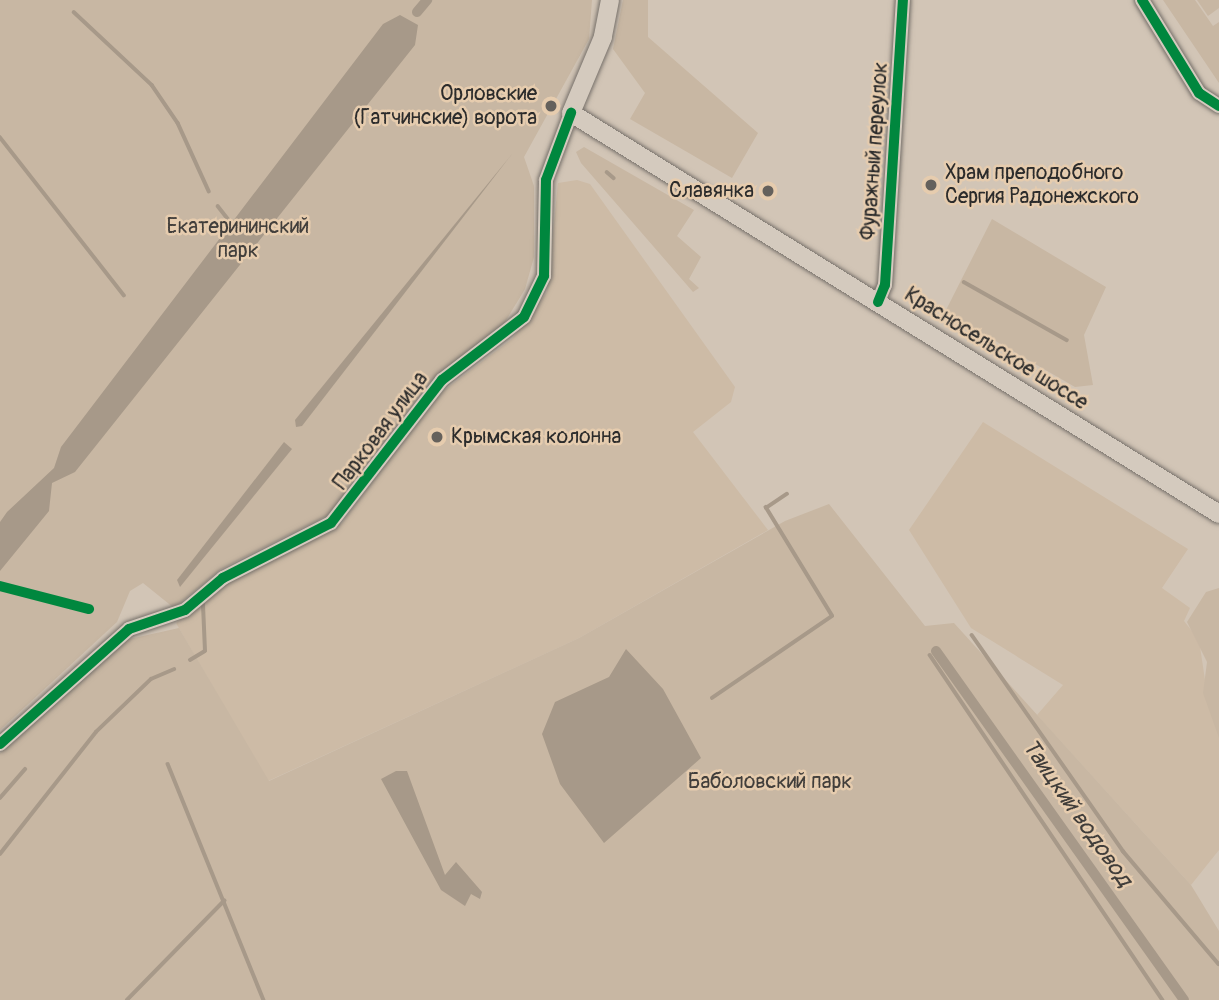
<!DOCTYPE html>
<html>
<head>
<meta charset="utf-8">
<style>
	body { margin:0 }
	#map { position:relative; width:1219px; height:1000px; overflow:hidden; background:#d2c5b6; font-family:Pangolin,sans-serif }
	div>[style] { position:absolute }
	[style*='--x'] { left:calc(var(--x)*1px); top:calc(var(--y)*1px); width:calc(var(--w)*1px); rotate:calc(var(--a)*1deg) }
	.built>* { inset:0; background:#cdbba6 }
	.green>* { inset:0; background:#c8b7a3 }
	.water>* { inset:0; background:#a79989 }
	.stream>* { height:3.5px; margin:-1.75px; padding:0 1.75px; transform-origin:1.75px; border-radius:1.75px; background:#a79989 }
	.canal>* { height:10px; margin:-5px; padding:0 5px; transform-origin:5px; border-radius:5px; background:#a79989 }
	.roads { filter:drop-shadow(0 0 2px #76706a) drop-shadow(0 0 2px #76706a) }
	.minor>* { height:14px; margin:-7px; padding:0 7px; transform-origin:7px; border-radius:7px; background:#d4cabe }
	.major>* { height:18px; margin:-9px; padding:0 9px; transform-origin:9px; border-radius:9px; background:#d4cabe }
	.cycleway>* { height:10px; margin:-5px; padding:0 5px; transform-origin:5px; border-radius:5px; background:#00873e }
	.dots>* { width:19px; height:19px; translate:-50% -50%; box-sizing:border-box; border:4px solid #e6ccae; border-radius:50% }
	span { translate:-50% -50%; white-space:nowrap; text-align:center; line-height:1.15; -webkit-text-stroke:5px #e6ccae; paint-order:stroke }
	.poi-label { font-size:21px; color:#2b2b2b }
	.right { translate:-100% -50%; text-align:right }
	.left { translate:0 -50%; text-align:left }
	.street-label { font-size:21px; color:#2b2b2b }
	.park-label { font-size:21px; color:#413e3b }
	.water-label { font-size:23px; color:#403d3a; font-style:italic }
</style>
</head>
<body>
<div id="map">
	<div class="built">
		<i style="clip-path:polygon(577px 180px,590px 184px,735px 387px,731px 402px,693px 432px,768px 530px,579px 638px,268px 781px,176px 623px,223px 583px,342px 523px,434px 398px,512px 339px,547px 292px,558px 183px)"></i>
		<i style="clip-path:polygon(983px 422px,1188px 549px,1162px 588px,1190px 608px,1184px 621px,1199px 640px,1208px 700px,1219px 707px,1219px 850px,1191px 885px,1037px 715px,1063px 685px,971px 628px,909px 530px)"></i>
	</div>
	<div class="green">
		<i style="clip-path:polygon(0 0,592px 0,589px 39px,524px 157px,534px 186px,534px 257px,525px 289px,505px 322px,422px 392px,336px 511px,221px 569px,174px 608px,143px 583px,130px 591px,117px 622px,0 730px)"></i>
		<i style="clip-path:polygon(623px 0,648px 0,648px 37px,758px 133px,732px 178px,630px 119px,645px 93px,613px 49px)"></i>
		<i style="clip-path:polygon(1163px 0,1195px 0,1213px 26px,1219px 22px,1219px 83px)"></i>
		<i style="clip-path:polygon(1197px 0,1219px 0,1219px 8px,1208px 16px)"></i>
		<i style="clip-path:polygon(584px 147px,694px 210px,677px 236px,701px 257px,689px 279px,699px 288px,693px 292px,581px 163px,576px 152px)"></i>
		<i style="clip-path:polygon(992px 219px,1106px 287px,1084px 335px,1093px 385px,1075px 387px,945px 312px)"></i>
		<i style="clip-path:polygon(829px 504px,925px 626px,954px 623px,1191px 885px,1219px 931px,1219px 1000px,0 1000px,0 753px,125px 640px,179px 628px,269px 781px,579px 638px,785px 521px)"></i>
		<i style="clip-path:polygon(1219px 588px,1219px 738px,1203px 693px,1207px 662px,1187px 622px,1206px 592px)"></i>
	</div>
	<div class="water">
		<i style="clip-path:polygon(400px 15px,418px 25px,415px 45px,75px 472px,52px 483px,49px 511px,0 571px,0 522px,7px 512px,54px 468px,61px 447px,383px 24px)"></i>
		<i style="clip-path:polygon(512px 154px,302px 426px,296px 427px,295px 420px)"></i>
		<i style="clip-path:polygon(284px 442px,292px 449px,180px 587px,177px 580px)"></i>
		<i style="clip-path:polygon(626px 649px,663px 689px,701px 758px,604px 843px,560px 784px,542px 734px,555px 702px,609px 677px)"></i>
		<i style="clip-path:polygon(396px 771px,407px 771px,445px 875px,456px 862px,482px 892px,480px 899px,471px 894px,465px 906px,441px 890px,381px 779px)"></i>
	</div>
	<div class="stream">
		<i style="--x:74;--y:12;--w:107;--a:43.1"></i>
		<i style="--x:152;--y:85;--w:46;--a:55.6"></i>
		<i style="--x:178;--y:123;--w:75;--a:65.5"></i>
		<i style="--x:0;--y:137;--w:201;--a:51.9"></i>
		<i style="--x:607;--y:172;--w:9;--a:41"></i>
		<i style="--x:218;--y:206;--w:24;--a:52"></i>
		<i style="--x:964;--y:282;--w:118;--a:29.4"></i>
		<i style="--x:972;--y:635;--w:264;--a:55"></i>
		<i style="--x:1123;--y:851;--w:148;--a:49.7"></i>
		<i style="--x:930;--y:655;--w:416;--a:56"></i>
		<i style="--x:190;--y:660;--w:17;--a:-31"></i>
		<i style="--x:205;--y:651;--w:46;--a:-92.5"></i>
		<i style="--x:712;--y:698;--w:145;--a:-34.3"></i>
		<i style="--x:832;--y:616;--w:127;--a:-121.4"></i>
		<i style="--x:766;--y:508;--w:25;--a:-34"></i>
		<i style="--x:168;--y:764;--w:255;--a:67.9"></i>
		<i style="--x:0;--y:798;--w:38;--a:-49"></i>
		<i style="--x:0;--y:854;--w:155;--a:-51.8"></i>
		<i style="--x:96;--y:732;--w:76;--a:-43.9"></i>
		<i style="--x:151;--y:679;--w:25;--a:-23"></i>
		<i style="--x:127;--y:1000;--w:139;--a:-45.6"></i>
	</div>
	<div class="canal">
		<i style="--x:417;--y:12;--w:16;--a:-50"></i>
		<i style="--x:936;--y:651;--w:428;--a:54.6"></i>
	</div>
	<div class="roads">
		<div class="minor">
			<i style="--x:1142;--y:0;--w:109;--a:58.5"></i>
			<i style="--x:1199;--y:93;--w:24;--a:33"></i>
			<i style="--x:878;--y:302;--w:18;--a:-68"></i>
			<i style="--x:885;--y:285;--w:286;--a:-86.4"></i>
			<i style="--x:0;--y:744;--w:173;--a:-41.7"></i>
			<i style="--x:129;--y:629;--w:59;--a:-18.7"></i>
			<i style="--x:185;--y:610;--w:50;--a:-40.1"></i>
			<i style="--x:223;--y:578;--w:121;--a:-27"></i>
			<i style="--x:331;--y:523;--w:181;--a:-52.2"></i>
			<i style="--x:442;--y:380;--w:103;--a:-37.5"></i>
			<i style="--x:524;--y:317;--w:46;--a:-64"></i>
			<i style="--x:544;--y:276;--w:96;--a:-88.8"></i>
			<i style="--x:546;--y:180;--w:72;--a:-69.5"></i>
		</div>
		<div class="major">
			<i style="--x:610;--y:0;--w:38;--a:101"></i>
			<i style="--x:603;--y:37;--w:82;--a:112.8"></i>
			<i style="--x:571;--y:113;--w:762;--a:31.75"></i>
		</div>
	</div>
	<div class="cycleway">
		<i style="--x:1142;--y:0;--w:109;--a:58.5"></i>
		<i style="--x:1199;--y:93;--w:24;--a:33"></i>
		<i style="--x:878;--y:302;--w:18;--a:-68"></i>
		<i style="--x:885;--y:285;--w:286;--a:-86.4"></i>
		<i style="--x:0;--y:586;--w:92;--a:14.5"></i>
		<i style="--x:0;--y:744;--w:173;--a:-41.7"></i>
		<i style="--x:129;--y:629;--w:59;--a:-18.7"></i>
		<i style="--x:185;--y:610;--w:50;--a:-40.1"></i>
		<i style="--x:223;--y:578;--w:121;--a:-27"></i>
		<i style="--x:331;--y:523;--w:181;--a:-52.2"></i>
		<i style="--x:442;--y:380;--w:103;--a:-37.5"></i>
		<i style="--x:524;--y:317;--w:46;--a:-64"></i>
		<i style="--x:544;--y:276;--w:96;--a:-88.8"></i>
		<i style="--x:546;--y:180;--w:72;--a:-69.5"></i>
	</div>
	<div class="dots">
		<i style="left:551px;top:106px;background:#65615c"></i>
		<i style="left:931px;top:185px;background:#65615c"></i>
		<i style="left:768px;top:191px;background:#65615c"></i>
		<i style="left:437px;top:437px;background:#65615c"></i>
	</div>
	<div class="poi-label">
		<span class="right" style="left:537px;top:106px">Орловские<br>(Гатчинские) ворота</span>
		<span class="left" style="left:945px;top:185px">Храм преподобного<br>Сергия Радонежского</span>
		<span class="right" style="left:754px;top:191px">Славянка</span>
		<span class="left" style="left:451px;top:437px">Крымская колонна</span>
	</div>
	<div class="street-label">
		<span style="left:875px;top:151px;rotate:-86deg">Фуражный переулок</span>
		<span style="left:996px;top:349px;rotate:32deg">Красносельское шоссе</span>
		<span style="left:381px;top:431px;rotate:-53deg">Парковая улица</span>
	</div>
	<div class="park-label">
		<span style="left:238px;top:239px">Екатерининский<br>парк</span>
		<span style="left:770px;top:782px">Баболовский парк</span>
	</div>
	<div class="water-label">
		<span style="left:1077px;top:813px;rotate:55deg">Таицкий водовод</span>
	</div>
</div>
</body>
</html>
